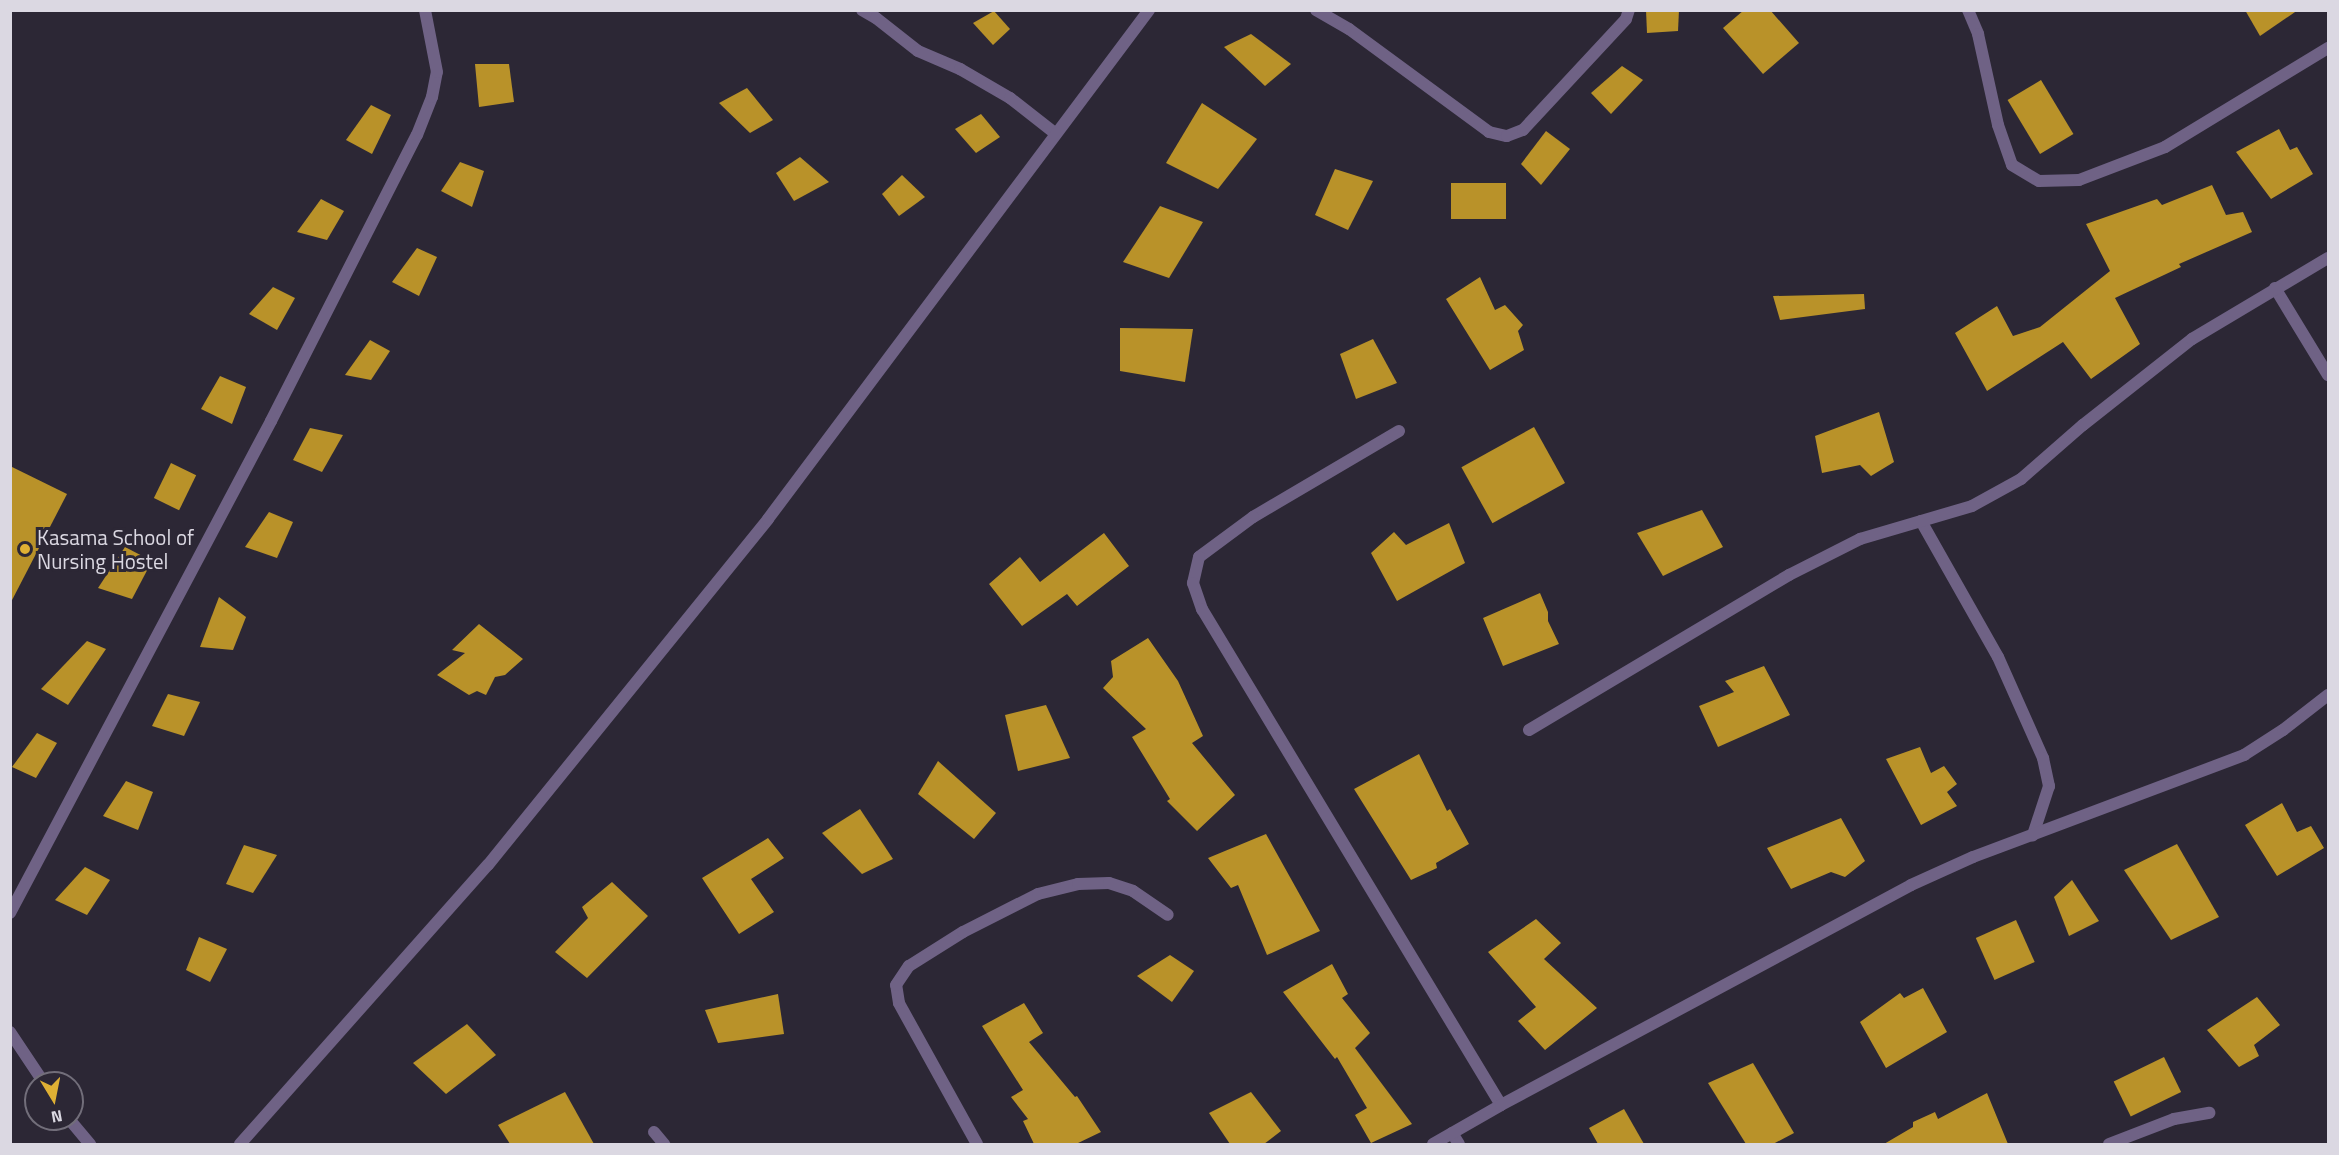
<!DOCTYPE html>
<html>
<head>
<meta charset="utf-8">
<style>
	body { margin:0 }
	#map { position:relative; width:2339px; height:1155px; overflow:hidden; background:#2c2735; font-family:"Titillium Web",sans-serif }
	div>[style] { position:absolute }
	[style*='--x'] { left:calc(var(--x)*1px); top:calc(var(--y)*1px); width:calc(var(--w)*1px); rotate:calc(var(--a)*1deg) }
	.building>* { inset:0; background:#b99229; transform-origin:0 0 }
	.street>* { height:12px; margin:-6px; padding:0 6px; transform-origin:6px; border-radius:6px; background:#6f6285 }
	.dots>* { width:16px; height:16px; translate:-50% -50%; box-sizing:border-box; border:3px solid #2c2735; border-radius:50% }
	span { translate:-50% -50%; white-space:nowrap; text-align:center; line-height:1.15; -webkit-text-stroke:6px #2c2735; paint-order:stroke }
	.poi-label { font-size:21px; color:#dbd8e2 }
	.left { translate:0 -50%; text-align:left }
	.frame { position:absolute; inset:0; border:12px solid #dbd8e2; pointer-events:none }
	.north { position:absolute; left:24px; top:1071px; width:60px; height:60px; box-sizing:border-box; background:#2c2735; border:2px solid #726e7a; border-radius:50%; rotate:170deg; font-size:16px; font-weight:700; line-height:24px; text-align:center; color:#dbd8e2 }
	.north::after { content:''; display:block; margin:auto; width:21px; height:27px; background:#dfb034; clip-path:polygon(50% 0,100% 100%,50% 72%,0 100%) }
</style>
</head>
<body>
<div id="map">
	<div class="building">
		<i style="clip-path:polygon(1646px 10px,1679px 10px,1678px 31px,1647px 33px)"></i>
		<i style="clip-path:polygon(1744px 10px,1770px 10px,1799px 43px,1763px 74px,1723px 28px)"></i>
		<i style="clip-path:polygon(2245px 10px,2298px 10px,2260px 36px)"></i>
		<i style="clip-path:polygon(994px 11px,1010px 29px,993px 45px,973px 23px)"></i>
		<i style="clip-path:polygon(1251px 34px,1291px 64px,1265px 86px,1224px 47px)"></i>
		<i style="clip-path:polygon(475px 64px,509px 64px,514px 102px,479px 107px)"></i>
		<i style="clip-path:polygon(1622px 66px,1643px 80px,1611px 114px,1591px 93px)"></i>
		<i style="left:2041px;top:80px;width:63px;height:39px;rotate:59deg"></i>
		<i style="clip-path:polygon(747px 88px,773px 120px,750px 133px,719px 103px)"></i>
		<i style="clip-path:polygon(1202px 103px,1257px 139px,1218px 189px,1166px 163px)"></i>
		<i style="clip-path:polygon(371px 105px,391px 115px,372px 154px,346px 140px)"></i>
		<i style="clip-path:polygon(981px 114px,1000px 137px,976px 153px,955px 129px)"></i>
		<i style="clip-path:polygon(2279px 129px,2290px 150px,2297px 147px,2313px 174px,2271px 199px,2236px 152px)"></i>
		<i style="clip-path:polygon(1546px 131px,1570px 149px,1541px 185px,1521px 164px)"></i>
		<i style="clip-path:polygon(800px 157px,829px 182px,794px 201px,776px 173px)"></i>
		<i style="clip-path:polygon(460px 162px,484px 171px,472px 207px,441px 191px)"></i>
		<i style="clip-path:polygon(1335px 169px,1373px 181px,1348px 230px,1315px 215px)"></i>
		<i style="clip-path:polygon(902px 175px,925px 197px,899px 216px,882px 194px)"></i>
		<i style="left:1506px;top:183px;width:36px;height:55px;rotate:90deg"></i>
		<i style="clip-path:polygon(2212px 185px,2226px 215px,2243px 212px,2252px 232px,2179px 264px,2181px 267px,2115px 298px,2140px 344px,2091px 379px,2063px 342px,1987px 391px,1955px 333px,1997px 306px,2013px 336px,2040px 327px,2110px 271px,2086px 224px,2157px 199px,2162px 205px)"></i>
		<i style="clip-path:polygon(321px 199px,344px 211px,327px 240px,297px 232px)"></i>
		<i style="clip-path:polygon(1160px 206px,1203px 222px,1169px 278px,1123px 262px)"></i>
		<i style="clip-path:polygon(417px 248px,437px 257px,419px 296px,392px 282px)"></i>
		<i style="clip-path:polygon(1480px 277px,1495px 310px,1505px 305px,1523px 325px,1518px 331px,1524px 350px,1490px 370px,1446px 299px)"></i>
		<i style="clip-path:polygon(273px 287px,295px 298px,277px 330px,249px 314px)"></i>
		<i style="clip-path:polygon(1864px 294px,1865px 309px,1780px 320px,1773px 296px)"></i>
		<i style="clip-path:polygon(1120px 328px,1193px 329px,1185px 382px,1120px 371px)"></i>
		<i style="clip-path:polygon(1373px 339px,1397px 383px,1356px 399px,1340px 354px)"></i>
		<i style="clip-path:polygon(370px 340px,390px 351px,371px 380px,345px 375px)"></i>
		<i style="clip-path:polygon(220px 376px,246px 387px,232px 424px,201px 409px)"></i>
		<i style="clip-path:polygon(1879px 412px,1894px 462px,1871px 476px,1860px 465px,1822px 473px,1815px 436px)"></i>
		<i style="left:1534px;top:427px;width:64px;height:83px;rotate:61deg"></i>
		<i style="clip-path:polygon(310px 428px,343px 435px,322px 472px,293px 460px)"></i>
		<i style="left:171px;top:463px;width:28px;height:39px;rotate:26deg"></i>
		<i style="clip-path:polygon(10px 466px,67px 494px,10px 604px)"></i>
		<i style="clip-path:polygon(1702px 510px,1723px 547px,1663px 576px,1637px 533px)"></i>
		<i style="clip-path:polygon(269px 512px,293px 522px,277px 558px,245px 547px)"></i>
		<i style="clip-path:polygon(1449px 523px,1465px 563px,1397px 601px,1371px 553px,1394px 532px,1406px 545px)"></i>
		<i style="clip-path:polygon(1104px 533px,1129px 566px,1077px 606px,1067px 594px,1022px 626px,989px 584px,1020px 557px,1040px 582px)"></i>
		<i style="clip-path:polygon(125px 547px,152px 561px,132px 599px,98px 588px)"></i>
		<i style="clip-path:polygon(1540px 593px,1548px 612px,1548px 621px,1559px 644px,1503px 666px,1483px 618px)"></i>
		<i style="clip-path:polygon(219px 597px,246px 617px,233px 650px,200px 647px)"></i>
		<i style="clip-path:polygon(479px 624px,523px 659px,505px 675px,495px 677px,486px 695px,477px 691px,469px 695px,437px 675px,465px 653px,452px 650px)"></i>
		<i style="clip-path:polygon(1148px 638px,1178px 681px,1203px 736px,1192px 743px,1235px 795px,1197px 831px,1167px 801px,1170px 799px,1132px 737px,1146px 729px,1103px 688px,1113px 677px,1111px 661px)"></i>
		<i style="clip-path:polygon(87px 641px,106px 649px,68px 705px,41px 689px)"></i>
		<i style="clip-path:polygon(1764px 666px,1790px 715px,1718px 747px,1699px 706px,1734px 692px,1725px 681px)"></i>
		<i style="clip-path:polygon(168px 694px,200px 702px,184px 736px,152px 726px)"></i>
		<i style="clip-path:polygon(1046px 705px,1070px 758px,1018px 771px,1005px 715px)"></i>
		<i style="clip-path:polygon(37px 733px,57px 743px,36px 778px,12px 767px)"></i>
		<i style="clip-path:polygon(1920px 747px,1931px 773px,1944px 766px,1957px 784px,1947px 792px,1957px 806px,1921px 825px,1886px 759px)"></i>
		<i style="clip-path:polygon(1419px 754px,1447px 811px,1450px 809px,1469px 844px,1436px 863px,1437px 868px,1411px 880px,1354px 789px)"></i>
		<i style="clip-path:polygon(938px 761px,996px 813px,974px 839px,918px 794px)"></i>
		<i style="clip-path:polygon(126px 781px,153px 792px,138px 830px,103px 816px)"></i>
		<i style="clip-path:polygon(2282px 803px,2297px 832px,2311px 826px,2324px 848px,2277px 876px,2245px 825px)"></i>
		<i style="clip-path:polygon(860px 809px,893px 859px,862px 874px,822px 833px)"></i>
		<i style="clip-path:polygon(1841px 818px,1865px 861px,1845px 877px,1831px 872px,1791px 889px,1767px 848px)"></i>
		<i style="clip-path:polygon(1266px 834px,1320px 931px,1267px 955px,1238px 885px,1231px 888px,1208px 858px)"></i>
		<i style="clip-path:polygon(768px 838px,784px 858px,751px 879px,774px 912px,739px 934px,702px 878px)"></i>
		<i style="clip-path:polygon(2177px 844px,2219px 917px,2171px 940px,2124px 870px)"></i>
		<i style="clip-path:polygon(244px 845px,277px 855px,253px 893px,226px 884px)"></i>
		<i style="clip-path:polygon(85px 867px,110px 880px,87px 915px,55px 900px)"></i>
		<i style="clip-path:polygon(2072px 880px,2099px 921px,2069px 936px,2054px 897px)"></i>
		<i style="clip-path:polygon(612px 882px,648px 916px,587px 978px,555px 952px,588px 918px,582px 907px)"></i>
		<i style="clip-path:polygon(1536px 919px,1561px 943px,1544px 959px,1597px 1008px,1545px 1050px,1518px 1021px,1536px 1007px,1488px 952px)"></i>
		<i style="left:2016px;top:920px;width:46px;height:44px;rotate:66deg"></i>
		<i style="clip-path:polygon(199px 937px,227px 949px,210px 982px,186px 970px)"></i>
		<i style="clip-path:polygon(1170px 955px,1194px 971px,1172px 1002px,1137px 976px)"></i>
		<i style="clip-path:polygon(1332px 964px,1348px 994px,1342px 998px,1370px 1033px,1355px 1048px,1412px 1124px,1371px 1143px,1355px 1115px,1367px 1108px,1337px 1057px,1335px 1059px,1283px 992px)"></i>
		<i style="clip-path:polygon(1923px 988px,1947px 1032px,1886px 1068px,1860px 1022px,1900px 993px,1904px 998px)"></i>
		<i style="clip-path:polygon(778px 994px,784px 1034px,718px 1043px,705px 1010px)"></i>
		<i style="clip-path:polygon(2257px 997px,2280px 1025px,2254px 1045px,2259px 1056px,2239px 1067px,2207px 1030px)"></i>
		<i style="clip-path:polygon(1024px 1003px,1043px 1033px,1029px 1042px,1075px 1097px,1077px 1096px,1101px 1132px,1076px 1144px,1034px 1144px,1023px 1121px,1028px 1119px,1011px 1097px,1023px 1090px,982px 1026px)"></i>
		<i style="clip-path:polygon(467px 1024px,496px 1055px,446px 1094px,413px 1063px)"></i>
		<i style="left:2164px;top:1057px;width:39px;height:56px;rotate:64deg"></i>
		<i style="clip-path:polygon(1753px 1063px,1794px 1133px,1773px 1144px,1746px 1144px,1708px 1083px)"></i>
		<i style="clip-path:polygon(565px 1092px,594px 1144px,510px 1144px,498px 1125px)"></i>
		<i style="clip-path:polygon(1251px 1092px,1281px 1131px,1264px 1144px,1230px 1144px,1209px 1113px)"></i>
		<i style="clip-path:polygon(1987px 1093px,2008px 1144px,1884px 1144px,1913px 1127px,1913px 1122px,1935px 1112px,1938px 1119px)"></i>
		<i style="clip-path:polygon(1624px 1109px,1644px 1144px,1598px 1144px,1589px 1128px)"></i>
	</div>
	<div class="street">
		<i style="--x:862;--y:10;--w:16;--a:30"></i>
		<i style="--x:876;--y:18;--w:53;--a:38.2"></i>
		<i style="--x:918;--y:51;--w:46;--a:23.2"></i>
		<i style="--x:960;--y:69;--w:58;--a:30.1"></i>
		<i style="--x:1010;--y:98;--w:58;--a:38"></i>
		<i style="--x:1316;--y:10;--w:38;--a:30"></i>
		<i style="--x:1349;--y:29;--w:174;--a:36.3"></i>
		<i style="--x:1489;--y:132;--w:18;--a:13"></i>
		<i style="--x:1507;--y:136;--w:17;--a:-21"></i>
		<i style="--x:1523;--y:130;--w:151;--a:-47.1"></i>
		<i style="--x:1626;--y:19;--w:9;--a:-72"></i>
		<i style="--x:1968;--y:10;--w:26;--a:67"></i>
		<i style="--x:1978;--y:34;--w:93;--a:77.6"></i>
		<i style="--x:1998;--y:125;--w:42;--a:70.7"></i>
		<i style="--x:2012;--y:165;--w:31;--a:31"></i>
		<i style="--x:2039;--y:181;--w:40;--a:-1.4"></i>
		<i style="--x:2079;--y:180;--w:92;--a:-21"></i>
		<i style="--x:2165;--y:147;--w:191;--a:-31.3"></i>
		<i style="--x:2275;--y:288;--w:102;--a:58.7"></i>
		<i style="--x:1399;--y:431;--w:169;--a:149.5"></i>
		<i style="--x:1253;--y:517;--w:67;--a:143.5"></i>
		<i style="--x:1199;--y:557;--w:27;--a:103"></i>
		<i style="--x:1193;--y:583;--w:28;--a:71"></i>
		<i style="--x:1202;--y:609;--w:579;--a:58.92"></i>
		<i style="--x:1921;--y:521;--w:156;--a:60.5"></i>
		<i style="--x:1998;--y:657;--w:111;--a:66"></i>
		<i style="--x:2043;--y:758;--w:29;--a:78"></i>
		<i style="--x:2049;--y:786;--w:52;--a:108.1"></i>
		<i style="--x:1529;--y:730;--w:303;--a:-30.8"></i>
		<i style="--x:1789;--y:575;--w:80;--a:-26.9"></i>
		<i style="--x:1860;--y:539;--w:117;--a:-16.4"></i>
		<i style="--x:1972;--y:506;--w:56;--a:-28.9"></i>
		<i style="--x:2021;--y:479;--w:82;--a:-41.1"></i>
		<i style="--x:2083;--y:425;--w:139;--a:-38.3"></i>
		<i style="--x:2192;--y:339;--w:158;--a:-30.8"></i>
		<i style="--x:10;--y:913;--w:557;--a:-62.05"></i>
		<i style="--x:271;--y:421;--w:321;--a:-63"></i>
		<i style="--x:417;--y:135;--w:41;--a:-68.5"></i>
		<i style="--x:432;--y:97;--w:25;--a:-79"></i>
		<i style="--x:437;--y:72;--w:63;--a:-101"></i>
		<i style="--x:10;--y:1032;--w:61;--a:56.3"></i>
		<i style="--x:69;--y:1119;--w:33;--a:50"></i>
		<i style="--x:654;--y:1132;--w:16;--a:50"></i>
		<i style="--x:1452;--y:1133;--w:13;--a:58"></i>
		<i style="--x:240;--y:1144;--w:373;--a:-48.4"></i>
		<i style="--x:488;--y:865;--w:445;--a:-51"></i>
		<i style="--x:768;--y:519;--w:636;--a:-53.18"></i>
		<i style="--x:977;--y:1144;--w:161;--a:-119"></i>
		<i style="--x:899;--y:1003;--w:18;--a:-99"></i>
		<i style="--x:896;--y:985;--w:23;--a:-56"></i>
		<i style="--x:909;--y:966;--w:64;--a:-32.2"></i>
		<i style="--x:963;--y:932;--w:84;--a:-26.9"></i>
		<i style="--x:1038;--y:894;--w:41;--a:-14"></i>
		<i style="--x:1078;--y:884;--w:31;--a:-2"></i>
		<i style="--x:1109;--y:883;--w:25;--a:18"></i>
		<i style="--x:1133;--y:891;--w:42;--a:34.4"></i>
		<i style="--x:1433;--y:1144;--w:78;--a:-29.8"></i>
		<i style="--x:1501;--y:1105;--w:465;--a:-28.2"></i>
		<i style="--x:1911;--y:885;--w:68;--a:-24.3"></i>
		<i style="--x:1973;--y:857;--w:290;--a:-20.6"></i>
		<i style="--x:2244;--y:755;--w:46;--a:-32.7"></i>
		<i style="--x:2283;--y:730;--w:57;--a:-37.9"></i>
		<i style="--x:2109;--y:1144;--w:70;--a:-21"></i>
		<i style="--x:2174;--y:1119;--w:36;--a:-10"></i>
	</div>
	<div class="dots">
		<i style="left:25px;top:549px;background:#dfb034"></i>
	</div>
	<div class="poi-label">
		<span class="left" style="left:37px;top:549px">Kasama School of<br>Nursing Hostel</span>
	</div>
	<div class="frame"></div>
	<div class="north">N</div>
</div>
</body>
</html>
